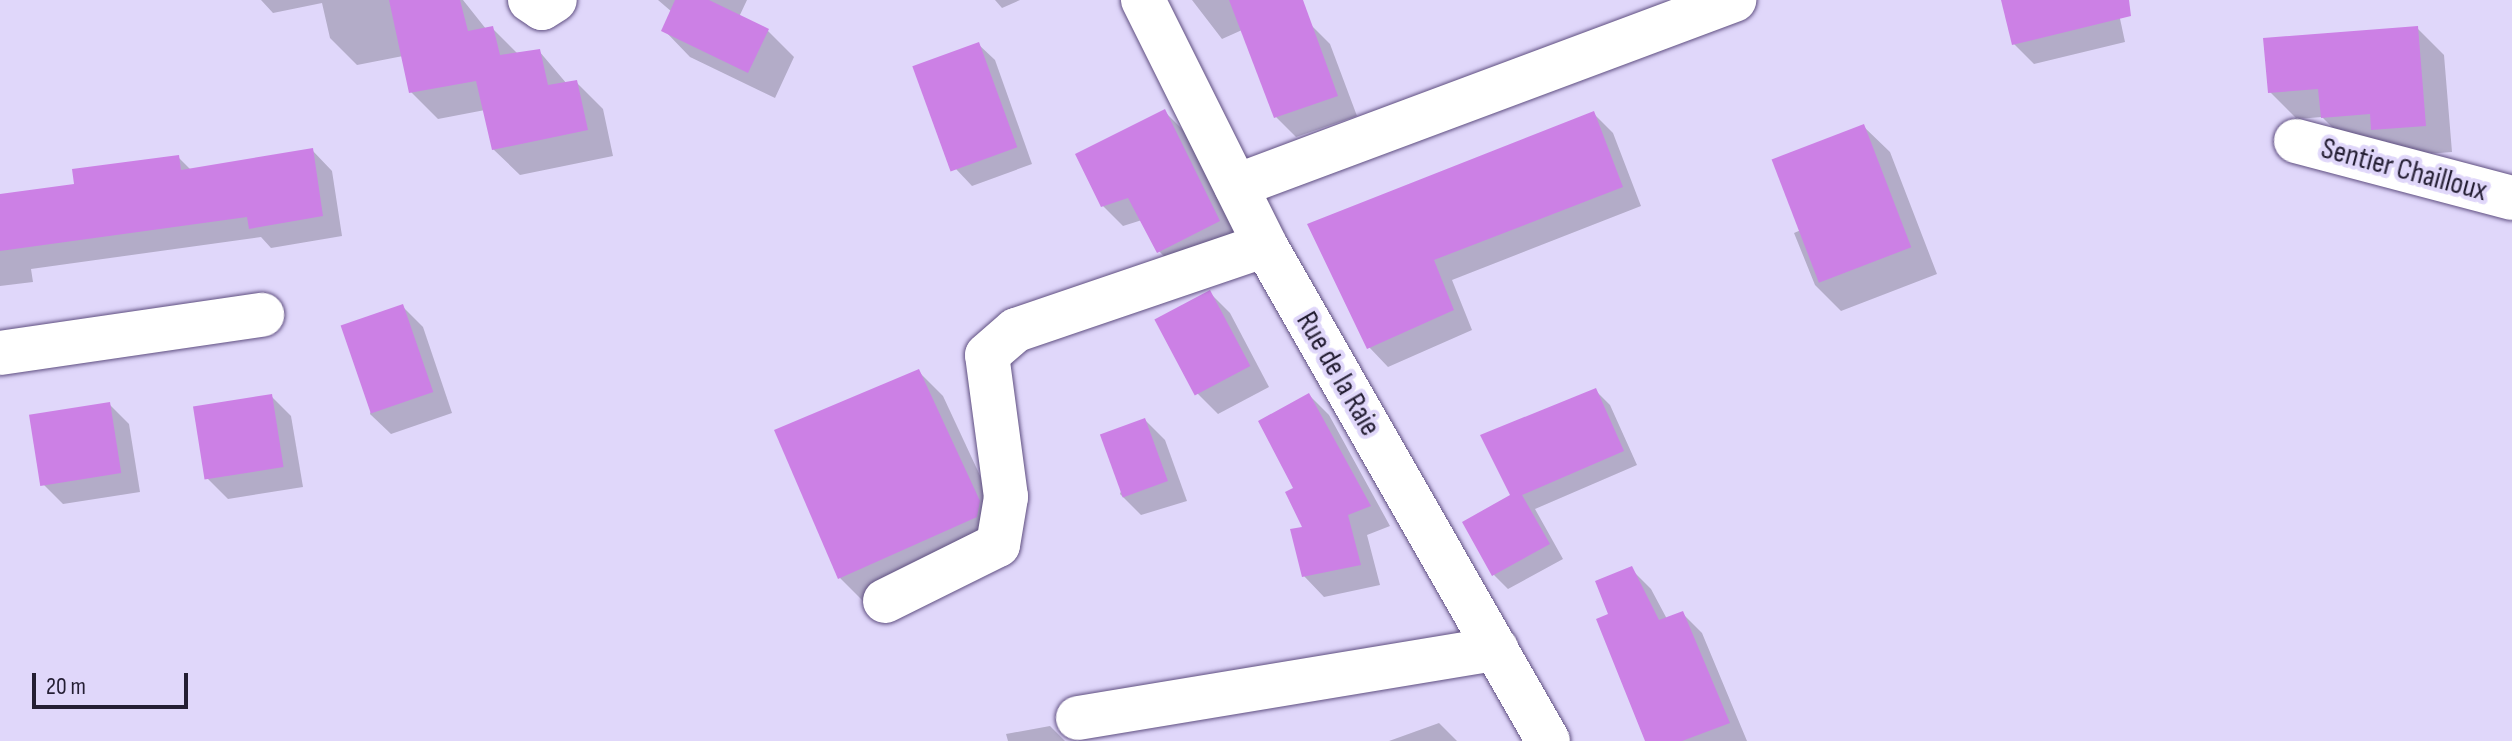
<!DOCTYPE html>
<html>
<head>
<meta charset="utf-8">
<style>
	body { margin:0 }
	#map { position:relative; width:2512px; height:741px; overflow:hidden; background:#e0d7fa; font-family:"Sofia Sans Condensed",sans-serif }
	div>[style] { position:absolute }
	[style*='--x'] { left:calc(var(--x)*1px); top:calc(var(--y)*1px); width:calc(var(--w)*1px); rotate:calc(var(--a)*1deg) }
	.shadow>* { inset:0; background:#0003 }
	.building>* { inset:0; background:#cc80e5; transform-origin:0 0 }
	.roads { filter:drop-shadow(0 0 2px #5f4f81) drop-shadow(0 0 2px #5f4f81) }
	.minor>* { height:44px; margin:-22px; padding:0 22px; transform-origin:22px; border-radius:22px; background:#fff }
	span { translate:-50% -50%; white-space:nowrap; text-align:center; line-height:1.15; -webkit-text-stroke:8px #e0d7fa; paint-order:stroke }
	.street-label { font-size:30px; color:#241e33 }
	.scale { position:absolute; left:32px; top:673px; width:156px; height:36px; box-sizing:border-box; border:4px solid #241e33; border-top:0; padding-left:10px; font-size:24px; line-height:28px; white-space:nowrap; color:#241e33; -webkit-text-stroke:6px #e0d7fa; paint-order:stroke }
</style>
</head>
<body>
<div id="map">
	<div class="shadow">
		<i style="clip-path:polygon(261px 0,463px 0,486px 29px,492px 28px,518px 54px,539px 51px,567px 84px,576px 82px,603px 109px,613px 156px,520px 175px,493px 149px,485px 110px,438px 119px,411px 92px,403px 56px,357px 65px,330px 38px,322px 3px,273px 13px)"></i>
		<i style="clip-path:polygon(658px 0,747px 0,739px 17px,768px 31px,794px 57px,775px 98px,690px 57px,664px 30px,672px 12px)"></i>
		<i style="clip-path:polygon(995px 0,1020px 0,1002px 8px)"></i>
		<i style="clip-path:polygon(1192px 0,1275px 0,1310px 24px,1330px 44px,1357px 116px,1296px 137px,1276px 117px,1242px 30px,1222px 39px)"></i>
		<i style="clip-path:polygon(2003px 0,2116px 0,2125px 42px,2034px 64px,2014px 44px)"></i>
		<i style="clip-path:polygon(2417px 28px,2444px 55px,2452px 152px,2400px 156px,2385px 141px,2349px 144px,2322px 117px,2297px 119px,2270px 92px)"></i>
		<i style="clip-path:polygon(978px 44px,995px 60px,1032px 164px,972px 186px,956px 169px)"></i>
		<i style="clip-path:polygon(1164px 111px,1184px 131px,1239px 241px,1179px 272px,1159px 251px,1142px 220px,1123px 226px,1103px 206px)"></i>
		<i style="clip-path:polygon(1594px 114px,1613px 133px,1641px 206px,1452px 280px,1472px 330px,1388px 367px,1369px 347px,1310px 225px)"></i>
		<i style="clip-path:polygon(1863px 126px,1890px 152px,1937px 274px,1841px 311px,1815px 285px,1794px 233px,1801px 230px)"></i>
		<i style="clip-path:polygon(312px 150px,332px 171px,342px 236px,271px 248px,261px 237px,31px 269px,33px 282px,0 286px,0 196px,76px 186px,178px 157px,191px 170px)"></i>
		<i style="clip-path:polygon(1210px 293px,1230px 313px,1269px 387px,1218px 414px,1198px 394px,1158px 322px)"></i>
		<i style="clip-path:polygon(403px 307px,423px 327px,452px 413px,391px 434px,370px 414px)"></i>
		<i style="clip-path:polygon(918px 371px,943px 396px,1004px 527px,864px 602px,840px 578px)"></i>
		<i style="clip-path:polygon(1596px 391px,1610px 405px,1637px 465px,1535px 509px,1563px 559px,1508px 589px,1494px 575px,1513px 496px)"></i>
		<i style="clip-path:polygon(1309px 395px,1329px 415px,1390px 526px,1367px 535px,1380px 585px,1324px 597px,1304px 576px)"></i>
		<i style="clip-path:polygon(271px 396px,291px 416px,303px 487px,228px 499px,207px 478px)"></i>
		<i style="clip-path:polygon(109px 404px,129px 424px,140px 492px,63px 504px,43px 484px)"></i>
		<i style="clip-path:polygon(1145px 420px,1165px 440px,1187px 501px,1141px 515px,1120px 494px)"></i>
		<i style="clip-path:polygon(1631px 569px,1651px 589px,1667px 619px,1682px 613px,1702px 633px,1747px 741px,1648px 741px,1610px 615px)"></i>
		<i style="clip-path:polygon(1439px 723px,1457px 741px,1389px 741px)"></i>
		<i style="clip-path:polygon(1050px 726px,1065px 741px,1008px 741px,1006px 734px)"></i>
	</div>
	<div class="building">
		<i style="clip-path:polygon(389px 0,460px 0,468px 31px,493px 26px,500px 55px,540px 49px,548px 85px,577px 80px,588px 130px,492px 150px,476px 81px,409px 93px)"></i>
		<i style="clip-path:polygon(675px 0,709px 0,769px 29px,748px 73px,661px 31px)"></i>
		<i style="clip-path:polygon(1229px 0,1303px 0,1338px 96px,1274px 118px)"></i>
		<i style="clip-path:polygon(2001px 0,2129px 0,2131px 16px,2012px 45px)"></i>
		<i style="clip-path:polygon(2418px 26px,2426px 126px,2371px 130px,2370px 114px,2321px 118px,2318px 89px,2268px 93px,2263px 38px)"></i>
		<i style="left:979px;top:42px;width:112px;height:71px;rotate:70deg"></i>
		<i style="clip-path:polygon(1165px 109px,1220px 221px,1157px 253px,1128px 198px,1101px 207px,1075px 154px)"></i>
		<i style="clip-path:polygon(1594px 111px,1623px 187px,1434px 260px,1454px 310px,1367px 349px,1307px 224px)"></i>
		<i style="left:1864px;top:124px;width:132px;height:99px;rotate:69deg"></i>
		<i style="clip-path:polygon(313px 148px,323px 216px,249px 229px,247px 217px,0 251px,0 194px,74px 184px,72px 169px,179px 155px,181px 170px)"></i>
		<i style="left:1210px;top:290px;width:86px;height:63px;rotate:62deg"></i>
		<i style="left:403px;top:304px;width:93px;height:66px;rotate:71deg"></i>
		<i style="clip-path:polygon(919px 369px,980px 501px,977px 517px,838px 579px,774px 430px)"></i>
		<i style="clip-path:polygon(1596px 388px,1624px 451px,1522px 495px,1550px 544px,1492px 576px,1462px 522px,1510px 495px,1480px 435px)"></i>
		<i style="clip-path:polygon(1309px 393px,1371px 506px,1348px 515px,1361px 565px,1302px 577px,1290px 529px,1302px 527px,1285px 492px,1293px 488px,1258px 421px)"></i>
		<i style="left:272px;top:394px;width:74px;height:80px;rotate:81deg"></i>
		<i style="left:110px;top:402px;width:72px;height:82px;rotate:81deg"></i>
		<i style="left:1145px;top:418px;width:67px;height:48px;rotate:70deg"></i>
		<i style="clip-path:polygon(1632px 566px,1659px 620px,1683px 611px,1730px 723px,1682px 741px,1645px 741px,1596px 619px,1608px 614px,1595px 581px)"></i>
	</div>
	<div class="roads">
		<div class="minor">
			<i style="--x:530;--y:0;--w:14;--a:34"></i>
			<i style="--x:542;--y:8;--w:15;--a:-32"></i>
			<i style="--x:1143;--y:0;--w:274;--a:63.5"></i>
			<i style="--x:1265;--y:245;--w:571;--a:60.29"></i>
			<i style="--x:2296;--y:141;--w:223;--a:14.8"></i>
			<i style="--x:1236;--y:186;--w:532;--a:-20.48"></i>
			<i style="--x:0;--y:353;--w:265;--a:-8.3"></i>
			<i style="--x:885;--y:601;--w:126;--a:-26.4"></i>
			<i style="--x:998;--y:545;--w:49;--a:-80.5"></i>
			<i style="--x:1006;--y:497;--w:143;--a:-97.6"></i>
			<i style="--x:987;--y:355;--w:38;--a:-41"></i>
			<i style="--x:1016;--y:330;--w:263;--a:-18.8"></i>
			<i style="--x:1078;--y:718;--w:424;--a:-9.4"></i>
		</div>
	</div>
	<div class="street-label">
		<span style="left:2404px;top:170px;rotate:15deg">Sentier Chailloux</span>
		<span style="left:1338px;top:374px;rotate:60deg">Rue de la Raie</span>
	</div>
	<div class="scale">20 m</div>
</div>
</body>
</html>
